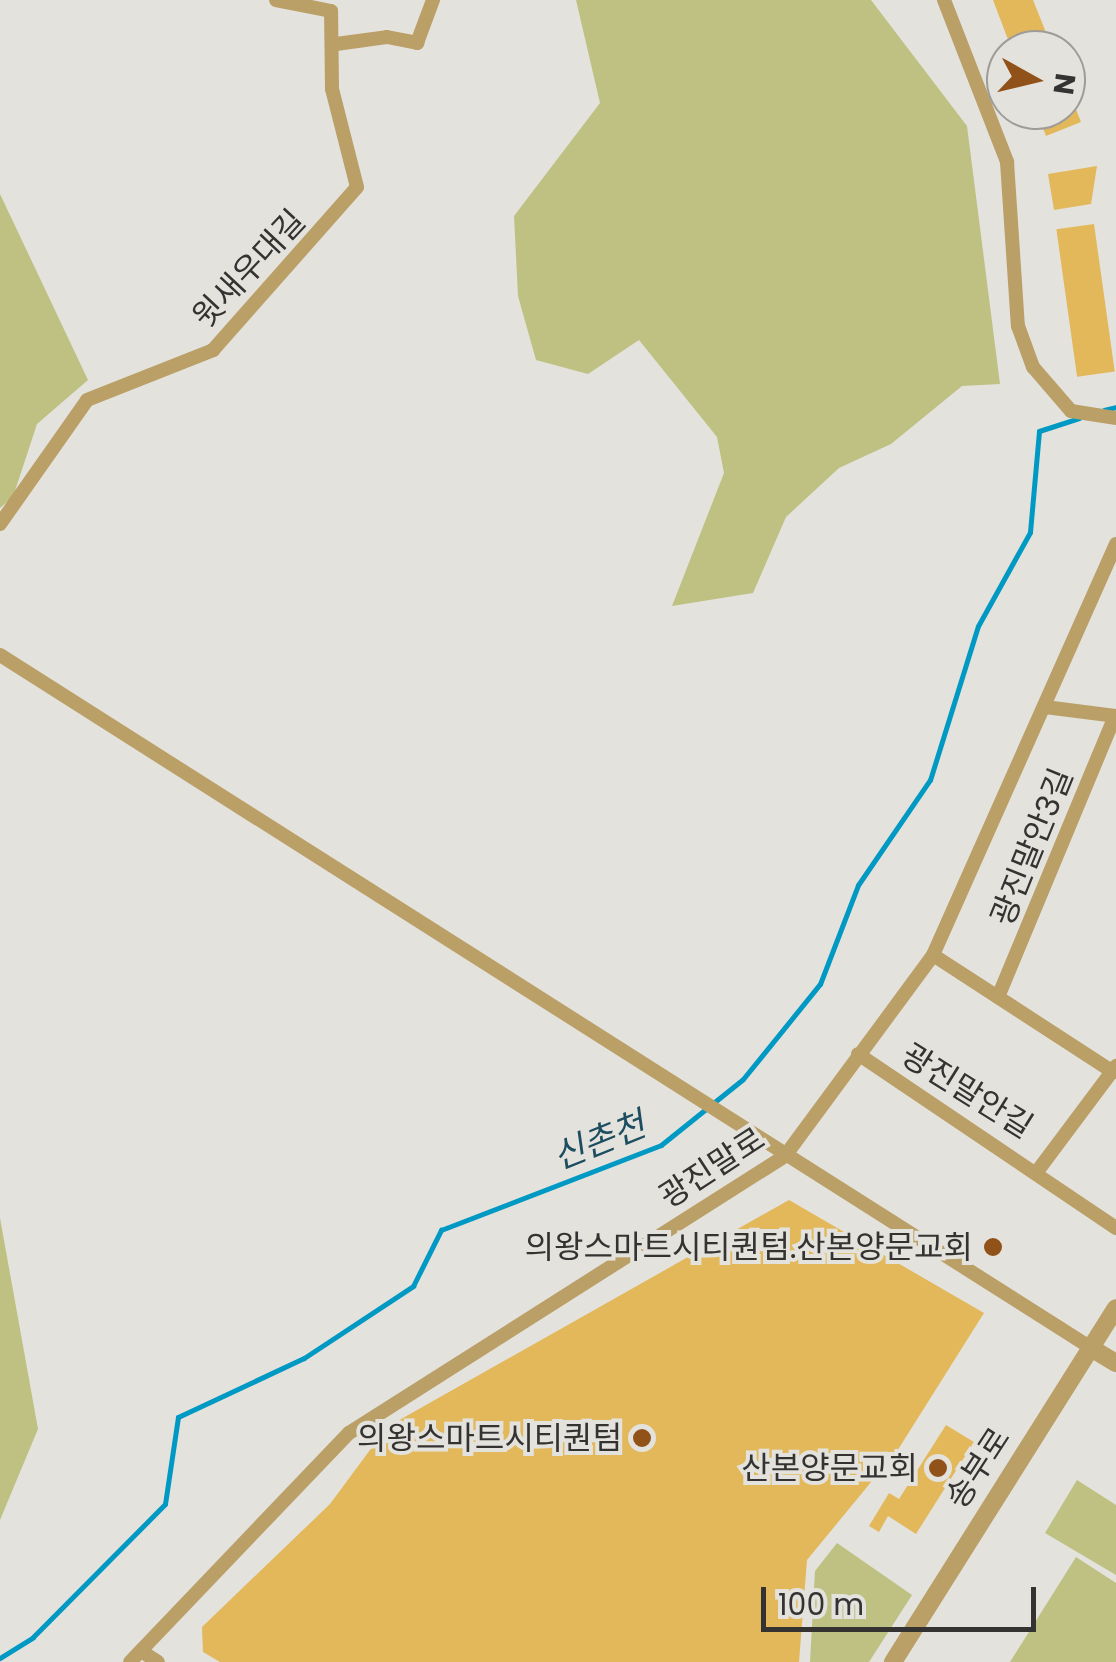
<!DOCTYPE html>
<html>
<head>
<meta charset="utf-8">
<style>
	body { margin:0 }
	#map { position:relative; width:1116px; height:1662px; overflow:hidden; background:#e4e2dd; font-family:Poppins,"Noto Sans KR",sans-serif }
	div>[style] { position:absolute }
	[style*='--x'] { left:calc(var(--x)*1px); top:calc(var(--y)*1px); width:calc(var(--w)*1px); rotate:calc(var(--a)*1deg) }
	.green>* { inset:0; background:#bec182 }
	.stream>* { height:5px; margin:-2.5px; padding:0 2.5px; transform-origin:2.5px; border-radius:2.5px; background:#0099c3 }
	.building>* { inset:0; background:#e2b85a; transform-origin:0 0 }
	.minor>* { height:14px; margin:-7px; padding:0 7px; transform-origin:7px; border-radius:7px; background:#ba9f66 }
	.tertiary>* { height:18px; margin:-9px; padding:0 9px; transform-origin:9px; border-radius:9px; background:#ba9f66 }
	.dots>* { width:28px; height:28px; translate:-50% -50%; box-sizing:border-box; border:5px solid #e4e2dd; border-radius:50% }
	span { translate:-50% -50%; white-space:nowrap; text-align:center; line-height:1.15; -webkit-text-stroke:8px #e4e2dd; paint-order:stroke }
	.street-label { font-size:32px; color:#343332 }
	.poi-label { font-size:32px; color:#343332 }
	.right { translate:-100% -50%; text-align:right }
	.water-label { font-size:35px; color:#1c4d60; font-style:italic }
	.north { position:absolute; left:986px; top:30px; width:100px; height:100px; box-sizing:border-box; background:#e4e2dd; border:2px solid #9e9c99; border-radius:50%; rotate:98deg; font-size:28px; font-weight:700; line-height:40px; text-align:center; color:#343332 }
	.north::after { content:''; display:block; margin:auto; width:35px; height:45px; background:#915219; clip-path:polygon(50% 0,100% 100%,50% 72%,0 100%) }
	.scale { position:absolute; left:761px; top:1587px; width:275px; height:45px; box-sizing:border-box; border:5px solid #343332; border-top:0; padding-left:12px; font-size:30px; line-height:35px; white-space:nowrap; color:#343332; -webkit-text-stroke:8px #e4e2dd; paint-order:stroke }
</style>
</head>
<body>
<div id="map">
	<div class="green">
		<i style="clip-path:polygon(576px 0,871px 0,967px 126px,1000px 384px,962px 386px,891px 444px,839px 468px,786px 517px,753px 593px,672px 606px,724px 473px,717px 437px,639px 340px,588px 374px,536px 360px,518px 296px,514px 216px,600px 103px)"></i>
		<i style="clip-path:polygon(0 194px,88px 380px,37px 424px,13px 497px,0 508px)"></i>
		<i style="clip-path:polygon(0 1218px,38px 1429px,0 1520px)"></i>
		<i style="clip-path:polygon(1077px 1480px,1116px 1505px,1116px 1575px,1045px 1533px)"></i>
		<i style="clip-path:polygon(837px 1543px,912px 1595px,869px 1662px,810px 1662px,815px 1571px)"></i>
		<i style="clip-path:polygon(1076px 1557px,1116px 1583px,1116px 1662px,1010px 1662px)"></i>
	</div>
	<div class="stream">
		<i style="--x:1104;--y:410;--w:12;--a:-14"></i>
		<i style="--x:0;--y:1658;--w:39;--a:-32"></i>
		<i style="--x:33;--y:1637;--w:187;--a:-45.2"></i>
		<i style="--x:165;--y:1504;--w:88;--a:-81.5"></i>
		<i style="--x:178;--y:1417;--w:139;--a:-25.1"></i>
		<i style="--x:304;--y:1358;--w:131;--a:-33.4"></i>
		<i style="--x:413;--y:1286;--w:63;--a:-63.4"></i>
		<i style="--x:441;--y:1230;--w:236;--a:-21.1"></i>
		<i style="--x:661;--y:1145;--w:105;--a:-38.8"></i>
		<i style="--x:743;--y:1079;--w:122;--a:-51"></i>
		<i style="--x:820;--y:984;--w:106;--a:-69"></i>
		<i style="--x:858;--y:885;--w:127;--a:-55.6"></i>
		<i style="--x:930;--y:780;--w:161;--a:-72.7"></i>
		<i style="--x:978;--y:626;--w:107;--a:-61"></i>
		<i style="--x:1030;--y:532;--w:101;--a:-84.9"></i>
		<i style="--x:1039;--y:431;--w:42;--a:-18"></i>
	</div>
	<div class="building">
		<i style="clip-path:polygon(993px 0,1033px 0,1053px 50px,1012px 50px)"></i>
		<i style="clip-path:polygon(1066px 84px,1081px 122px,1046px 136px,1036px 110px,1066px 110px)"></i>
		<i style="clip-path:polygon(1097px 166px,1091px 204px,1054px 210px,1048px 174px)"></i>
		<i style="left:1094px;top:224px;width:149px;height:38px;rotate:82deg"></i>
		<i style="clip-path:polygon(789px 1200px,984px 1313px,899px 1448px,807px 1560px,799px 1662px,220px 1662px,203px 1652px,202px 1627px,330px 1504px,387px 1427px)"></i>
		<i style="clip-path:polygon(946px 1425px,974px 1442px,916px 1534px,888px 1516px,879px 1532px,869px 1526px,889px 1493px,899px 1499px)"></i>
	</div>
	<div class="minor">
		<i style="--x:944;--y:0;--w:174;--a:68.7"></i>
		<i style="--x:1007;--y:162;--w:164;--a:86.2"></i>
		<i style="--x:1018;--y:326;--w:44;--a:69.9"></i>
		<i style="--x:1033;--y:367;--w:58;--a:49.2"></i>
		<i style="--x:1071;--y:411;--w:46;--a:8.8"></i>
		<i style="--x:336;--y:44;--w:51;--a:-7.8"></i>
		<i style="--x:387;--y:37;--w:31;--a:11"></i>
		<i style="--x:417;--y:43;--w:46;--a:-69.6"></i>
		<i style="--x:0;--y:524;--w:151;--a:-54.9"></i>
		<i style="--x:87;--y:400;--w:136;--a:-21.6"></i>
		<i style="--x:213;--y:350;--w:217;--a:-48.5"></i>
		<i style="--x:357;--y:187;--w:101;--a:-104.3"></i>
		<i style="--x:332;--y:89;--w:78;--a:-90.7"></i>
		<i style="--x:331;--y:11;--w:56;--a:-168.7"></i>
		<i style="--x:0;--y:655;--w:1292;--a:32.42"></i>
		<i style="--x:1045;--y:707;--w:72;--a:7.2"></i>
		<i style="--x:933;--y:955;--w:215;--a:33"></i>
		<i style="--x:998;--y:997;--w:304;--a:-67.4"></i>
		<i style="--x:858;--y:1054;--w:311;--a:34"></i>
		<i style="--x:1039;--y:1169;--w:129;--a:-53.2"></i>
		<i style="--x:141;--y:1651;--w:20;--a:33"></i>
		<i style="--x:130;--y:1662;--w:317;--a:-46.3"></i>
		<i style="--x:349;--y:1433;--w:517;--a:-32.43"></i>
		<i style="--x:785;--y:1156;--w:250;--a:-53.6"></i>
		<i style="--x:933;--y:955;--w:450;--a:-66"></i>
	</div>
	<div class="tertiary">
		<i style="--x:1091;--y:1348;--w:29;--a:31"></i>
		<i style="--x:893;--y:1662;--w:418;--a:-57.8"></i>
	</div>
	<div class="dots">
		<i style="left:993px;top:1247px;background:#915219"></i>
		<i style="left:642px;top:1438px;background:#915219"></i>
		<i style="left:938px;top:1468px;background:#915219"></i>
	</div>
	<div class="street-label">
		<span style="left:249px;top:269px;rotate:-47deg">윗새우대길</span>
		<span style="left:1032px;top:847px;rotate:-68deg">광진말안3길</span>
		<span style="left:967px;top:1091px;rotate:32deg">광진말안길</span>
		<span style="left:712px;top:1168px;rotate:-33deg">광진말로</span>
		<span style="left:978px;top:1468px;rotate:-57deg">송부로</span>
	</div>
	<div class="poi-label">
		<span class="right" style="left:973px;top:1247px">의왕스마트시티퀀텀.산본양문교회</span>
		<span class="right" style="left:622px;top:1438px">의왕스마트시티퀀텀</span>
		<span class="right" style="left:918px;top:1468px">산본양문교회</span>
	</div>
	<div class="water-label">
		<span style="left:599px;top:1141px;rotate:-22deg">신촌천</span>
	</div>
	<div class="north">N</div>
	<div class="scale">100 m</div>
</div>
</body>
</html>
